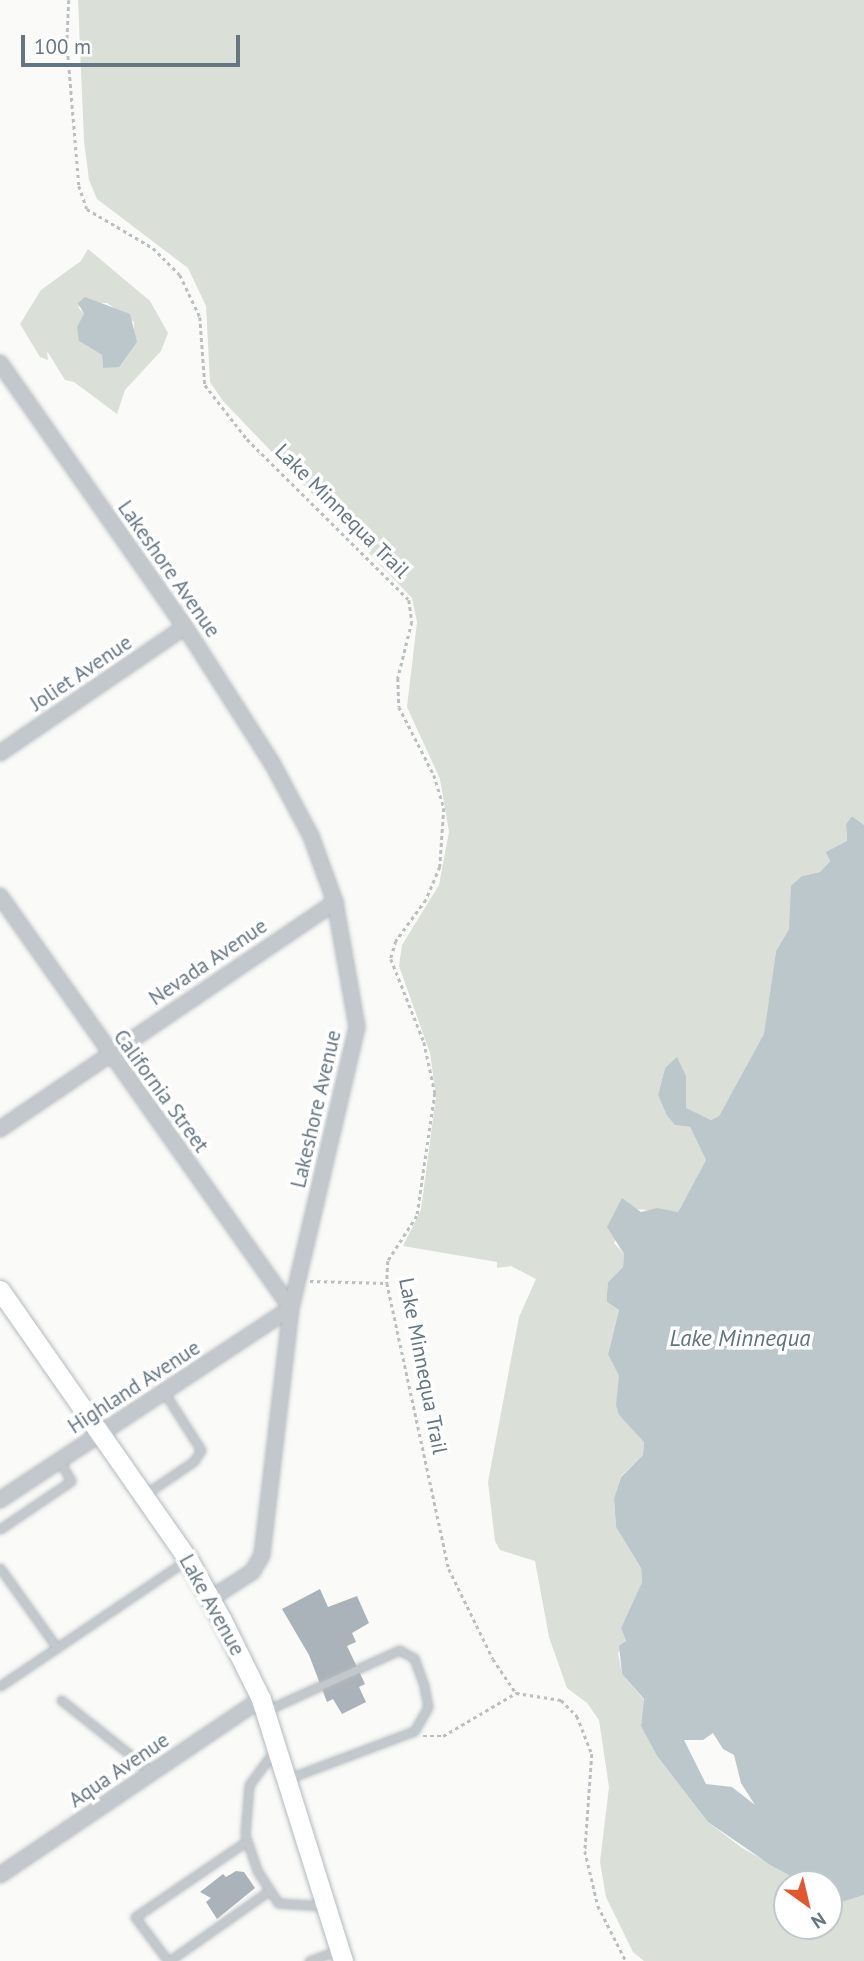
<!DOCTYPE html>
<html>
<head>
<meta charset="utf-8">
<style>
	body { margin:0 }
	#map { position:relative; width:864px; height:1961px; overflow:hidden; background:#fafaf8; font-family:"PT Sans",sans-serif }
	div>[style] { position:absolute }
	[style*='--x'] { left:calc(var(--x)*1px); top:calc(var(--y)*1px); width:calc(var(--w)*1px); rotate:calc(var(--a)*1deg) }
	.green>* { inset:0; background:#dadfd7 }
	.water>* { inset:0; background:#bbc7cb }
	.building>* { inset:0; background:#aab3b9 }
	.path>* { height:2.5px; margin-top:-1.25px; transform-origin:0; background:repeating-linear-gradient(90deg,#bbbfc2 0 3.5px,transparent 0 7px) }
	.roads { filter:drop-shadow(0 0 2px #b3babf) drop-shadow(0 0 2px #b3babf) }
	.lane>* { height:7px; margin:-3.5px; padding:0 3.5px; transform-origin:3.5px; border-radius:3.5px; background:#c3c8cc }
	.street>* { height:14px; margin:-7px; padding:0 7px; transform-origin:7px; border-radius:7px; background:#c3c8cc }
	.secondary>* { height:19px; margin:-9.5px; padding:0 9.5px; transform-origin:9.5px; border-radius:9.5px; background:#fff }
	span { translate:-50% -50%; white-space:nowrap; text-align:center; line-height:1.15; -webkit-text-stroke:7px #fff; paint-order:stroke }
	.street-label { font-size:21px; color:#657683 }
	.water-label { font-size:23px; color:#60757c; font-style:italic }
	.north { position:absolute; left:773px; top:1870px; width:70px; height:70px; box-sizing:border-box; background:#fff; border:2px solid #c1c8cd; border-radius:50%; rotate:146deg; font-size:19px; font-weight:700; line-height:28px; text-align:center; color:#657683 }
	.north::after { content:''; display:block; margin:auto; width:24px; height:32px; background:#e4572e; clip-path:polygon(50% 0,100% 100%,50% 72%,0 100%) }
	.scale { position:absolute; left:21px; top:35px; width:219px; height:32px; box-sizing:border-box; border:4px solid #657683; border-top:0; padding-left:9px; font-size:21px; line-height:24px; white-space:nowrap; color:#657683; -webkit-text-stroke:5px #fff; paint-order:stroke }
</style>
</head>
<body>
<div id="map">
	<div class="green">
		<i style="clip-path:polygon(78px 0,864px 0,864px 825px,852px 816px,846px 824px,847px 841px,820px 872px,802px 876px,789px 929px,776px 951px,764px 1035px,719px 1116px,711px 1120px,685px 1108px,686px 1076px,665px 1068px,658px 1095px,667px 1116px,675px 1125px,690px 1127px,706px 1160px,678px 1212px,634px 1209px,614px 1243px,624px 1254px,623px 1267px,608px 1282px,607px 1293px,607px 1302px,619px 1310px,608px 1353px,619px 1376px,619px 1415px,644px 1441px,643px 1455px,621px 1476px,614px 1500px,616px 1527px,641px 1568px,642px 1582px,621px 1628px,626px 1641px,618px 1653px,622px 1674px,644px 1700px,641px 1725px,657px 1756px,708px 1822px,742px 1848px,807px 1884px,787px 1884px,787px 1926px,829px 1926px,829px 1898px,839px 1903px,864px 1895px,864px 1961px,644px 1961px,633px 1952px,606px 1897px,600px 1862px,609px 1787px,599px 1720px,587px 1703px,567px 1688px,549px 1637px,535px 1561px,500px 1550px,495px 1541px,488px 1482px,519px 1317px,536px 1279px,511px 1266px,497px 1268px,497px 1262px,403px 1246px,421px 1210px,436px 1096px,430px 1053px,399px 966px,402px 945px,439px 885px,449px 832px,440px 779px,407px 707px,417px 622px,412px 598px,223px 401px,210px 382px,206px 306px,188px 268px,97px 199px,89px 180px,84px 141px)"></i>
		<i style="clip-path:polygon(evenodd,88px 249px,150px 301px,168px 333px,161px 351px,125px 390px,117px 414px,74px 382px,65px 380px,47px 351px,48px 360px,40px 357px,20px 324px,41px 290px,81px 261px,88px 249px,95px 303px,107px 303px,134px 322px,134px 337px,121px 364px,103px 368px,102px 355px,79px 341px,84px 314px,78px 307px,95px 303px)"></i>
	</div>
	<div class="water">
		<i style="clip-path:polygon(85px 297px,130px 314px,137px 342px,119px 367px,103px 368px,102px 355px,79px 341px,77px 327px,84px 314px,78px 303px)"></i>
		<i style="clip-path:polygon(evenodd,852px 816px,864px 825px,864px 1895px,839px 1903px,829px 1898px,829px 1884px,807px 1884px,772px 1866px,708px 1822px,657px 1756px,641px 1726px,644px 1699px,622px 1674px,619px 1646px,626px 1641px,621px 1628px,642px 1582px,641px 1568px,616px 1527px,614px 1499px,621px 1477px,643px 1455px,644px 1442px,619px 1415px,616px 1405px,619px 1376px,608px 1354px,619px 1310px,607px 1302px,607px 1293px,608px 1282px,623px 1267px,624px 1254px,607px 1227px,622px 1198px,641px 1212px,657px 1208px,678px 1212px,706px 1160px,690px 1127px,675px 1125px,667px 1116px,658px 1095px,665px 1068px,677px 1057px,686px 1076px,686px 1108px,711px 1120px,719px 1116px,764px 1034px,776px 951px,789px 929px,791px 886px,802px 876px,820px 872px,830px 861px,826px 852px,847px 841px,846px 824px,852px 816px,713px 1733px,723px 1749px,734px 1755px,741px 1783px,755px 1805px,732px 1787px,706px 1784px,684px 1740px,703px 1740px,713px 1733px)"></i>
	</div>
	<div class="building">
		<i style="clip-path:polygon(320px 1589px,328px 1607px,357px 1596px,369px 1623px,352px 1633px,356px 1642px,347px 1646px,365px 1684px,359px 1687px,366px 1702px,342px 1714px,333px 1699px,327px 1702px,309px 1655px,282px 1609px)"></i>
		<i style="clip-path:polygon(236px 1871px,244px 1872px,255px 1888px,217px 1919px,206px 1902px,211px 1898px,200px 1892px,223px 1874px,226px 1877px)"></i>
	</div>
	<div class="path">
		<i style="--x:69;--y:0;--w:42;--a:92.7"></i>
		<i style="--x:67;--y:42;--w:144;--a:85.2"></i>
		<i style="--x:79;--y:186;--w:24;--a:71"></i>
		<i style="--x:87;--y:209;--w:77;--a:30.6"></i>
		<i style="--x:153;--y:248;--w:38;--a:45"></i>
		<i style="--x:180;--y:275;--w:47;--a:64.5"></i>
		<i style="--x:200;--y:317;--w:68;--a:85.8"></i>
		<i style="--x:205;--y:385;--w:68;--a:52.1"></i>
		<i style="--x:247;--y:439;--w:228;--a:44.8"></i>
		<i style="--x:409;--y:600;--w:22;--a:82"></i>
		<i style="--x:412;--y:622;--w:58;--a:104"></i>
		<i style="--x:398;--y:678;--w:29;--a:88"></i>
		<i style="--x:399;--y:707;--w:76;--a:62.8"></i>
		<i style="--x:434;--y:775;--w:34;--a:73"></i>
		<i style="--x:444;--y:808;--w:59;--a:93.9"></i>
		<i style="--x:440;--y:867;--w:36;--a:113"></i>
		<i style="--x:426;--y:900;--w:51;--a:126.2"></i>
		<i style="--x:396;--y:941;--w:19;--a:106"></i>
		<i style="--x:391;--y:959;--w:89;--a:68.3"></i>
		<i style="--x:424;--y:1042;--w:52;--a:77.8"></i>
		<i style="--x:435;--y:1093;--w:124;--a:98.3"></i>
		<i style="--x:417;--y:1216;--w:54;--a:122.8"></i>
		<i style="--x:388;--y:1261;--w:22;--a:93"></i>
		<i style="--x:387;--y:1283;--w:293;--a:77.8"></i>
		<i style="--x:449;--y:1569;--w:100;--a:63.9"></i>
		<i style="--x:493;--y:1659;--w:41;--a:55.9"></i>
		<i style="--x:516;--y:1693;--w:46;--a:8.8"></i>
		<i style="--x:561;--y:1700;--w:23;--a:45"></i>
		<i style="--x:577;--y:1716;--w:41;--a:68.5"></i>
		<i style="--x:592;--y:1754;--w:97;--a:94.1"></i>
		<i style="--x:585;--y:1851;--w:57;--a:76.7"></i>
		<i style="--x:598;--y:1906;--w:62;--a:63"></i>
		<i style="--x:310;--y:1281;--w:77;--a:1.5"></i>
		<i style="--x:423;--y:1736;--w:20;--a:0"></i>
		<i style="--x:443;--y:1736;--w:85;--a:-30.5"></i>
	</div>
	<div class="roads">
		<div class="lane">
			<i style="--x:144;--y:1495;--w:60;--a:-34.2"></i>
			<i style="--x:194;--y:1461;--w:13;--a:-58"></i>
			<i style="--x:201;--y:1450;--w:69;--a:-122.5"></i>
			<i style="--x:0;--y:1529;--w:86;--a:-34.1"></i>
			<i style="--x:71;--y:1481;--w:23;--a:-119"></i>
			<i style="--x:0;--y:1568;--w:98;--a:54.5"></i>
			<i style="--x:0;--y:1686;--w:225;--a:-34"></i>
			<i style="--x:61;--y:1700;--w:116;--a:38.4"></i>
			<i style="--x:267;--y:1710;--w:145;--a:-24.4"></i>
			<i style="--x:399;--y:1650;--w:17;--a:28"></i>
			<i style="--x:414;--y:1658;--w:30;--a:70"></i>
			<i style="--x:424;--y:1686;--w:21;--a:79"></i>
			<i style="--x:428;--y:1707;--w:28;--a:120"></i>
			<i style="--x:414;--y:1731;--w:136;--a:159.3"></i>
			<i style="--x:274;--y:1751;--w:42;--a:126.3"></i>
			<i style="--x:249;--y:1785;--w:50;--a:94.6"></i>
			<i style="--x:245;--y:1835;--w:39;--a:71"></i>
			<i style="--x:258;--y:1872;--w:37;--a:57"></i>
			<i style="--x:278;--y:1903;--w:46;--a:3.7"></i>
			<i style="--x:168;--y:1961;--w:55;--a:-126.9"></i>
			<i style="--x:135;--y:1917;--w:135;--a:-34.2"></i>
			<i style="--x:169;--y:1961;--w:123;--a:-35.1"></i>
			<i style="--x:309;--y:1961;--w:32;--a:-20"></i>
		</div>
		<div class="street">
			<i style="--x:0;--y:363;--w:322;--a:55"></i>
			<i style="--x:185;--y:627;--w:161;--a:57.4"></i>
			<i style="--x:272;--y:763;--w:83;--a:61.9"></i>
			<i style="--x:311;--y:836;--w:70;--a:70"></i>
			<i style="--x:335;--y:902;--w:127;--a:80"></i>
			<i style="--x:357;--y:1027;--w:289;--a:103.2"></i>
			<i style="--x:291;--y:1308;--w:249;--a:96.7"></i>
			<i style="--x:262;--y:1555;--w:20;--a:120"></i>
			<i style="--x:252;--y:1572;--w:50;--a:147.3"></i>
			<i style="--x:0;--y:753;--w:224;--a:-34.3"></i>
			<i style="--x:0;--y:896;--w:504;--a:54.77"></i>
			<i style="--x:291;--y:1308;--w:349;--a:146.6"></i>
			<i style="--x:0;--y:1129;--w:405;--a:-34.1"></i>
			<i style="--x:0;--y:1875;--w:315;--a:-34"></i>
		</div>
		<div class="secondary">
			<i style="--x:0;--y:1290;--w:328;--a:55.1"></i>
			<i style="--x:188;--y:1559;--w:70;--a:60.9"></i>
			<i style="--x:222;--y:1620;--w:88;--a:63.7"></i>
			<i style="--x:261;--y:1699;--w:275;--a:72.6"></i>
		</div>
	</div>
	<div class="street-label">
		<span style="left:342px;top:511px;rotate:45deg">Lake Minnequa Trail</span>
		<span style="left:169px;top:569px;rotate:55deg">Lakeshore Avenue</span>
		<span style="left:81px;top:673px;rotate:-34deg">Joliet Avenue</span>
		<span style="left:208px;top:962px;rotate:-34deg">Nevada Avenue</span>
		<span style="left:161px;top:1091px;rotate:54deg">California Street</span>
		<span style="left:316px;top:1109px;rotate:-77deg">Lakeshore Avenue</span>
		<span style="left:423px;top:1366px;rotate:79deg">Lake Minnequa Trail</span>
		<span style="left:134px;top:1387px;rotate:-33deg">Highland Avenue</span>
		<span style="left:212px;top:1605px;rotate:61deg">Lake Avenue</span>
		<span style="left:119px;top:1770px;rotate:-34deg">Aqua Avenue</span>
	</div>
	<div class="water-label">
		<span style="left:740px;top:1338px">Lake Minnequa</span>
	</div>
	<div class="north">N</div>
	<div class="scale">100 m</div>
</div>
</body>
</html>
